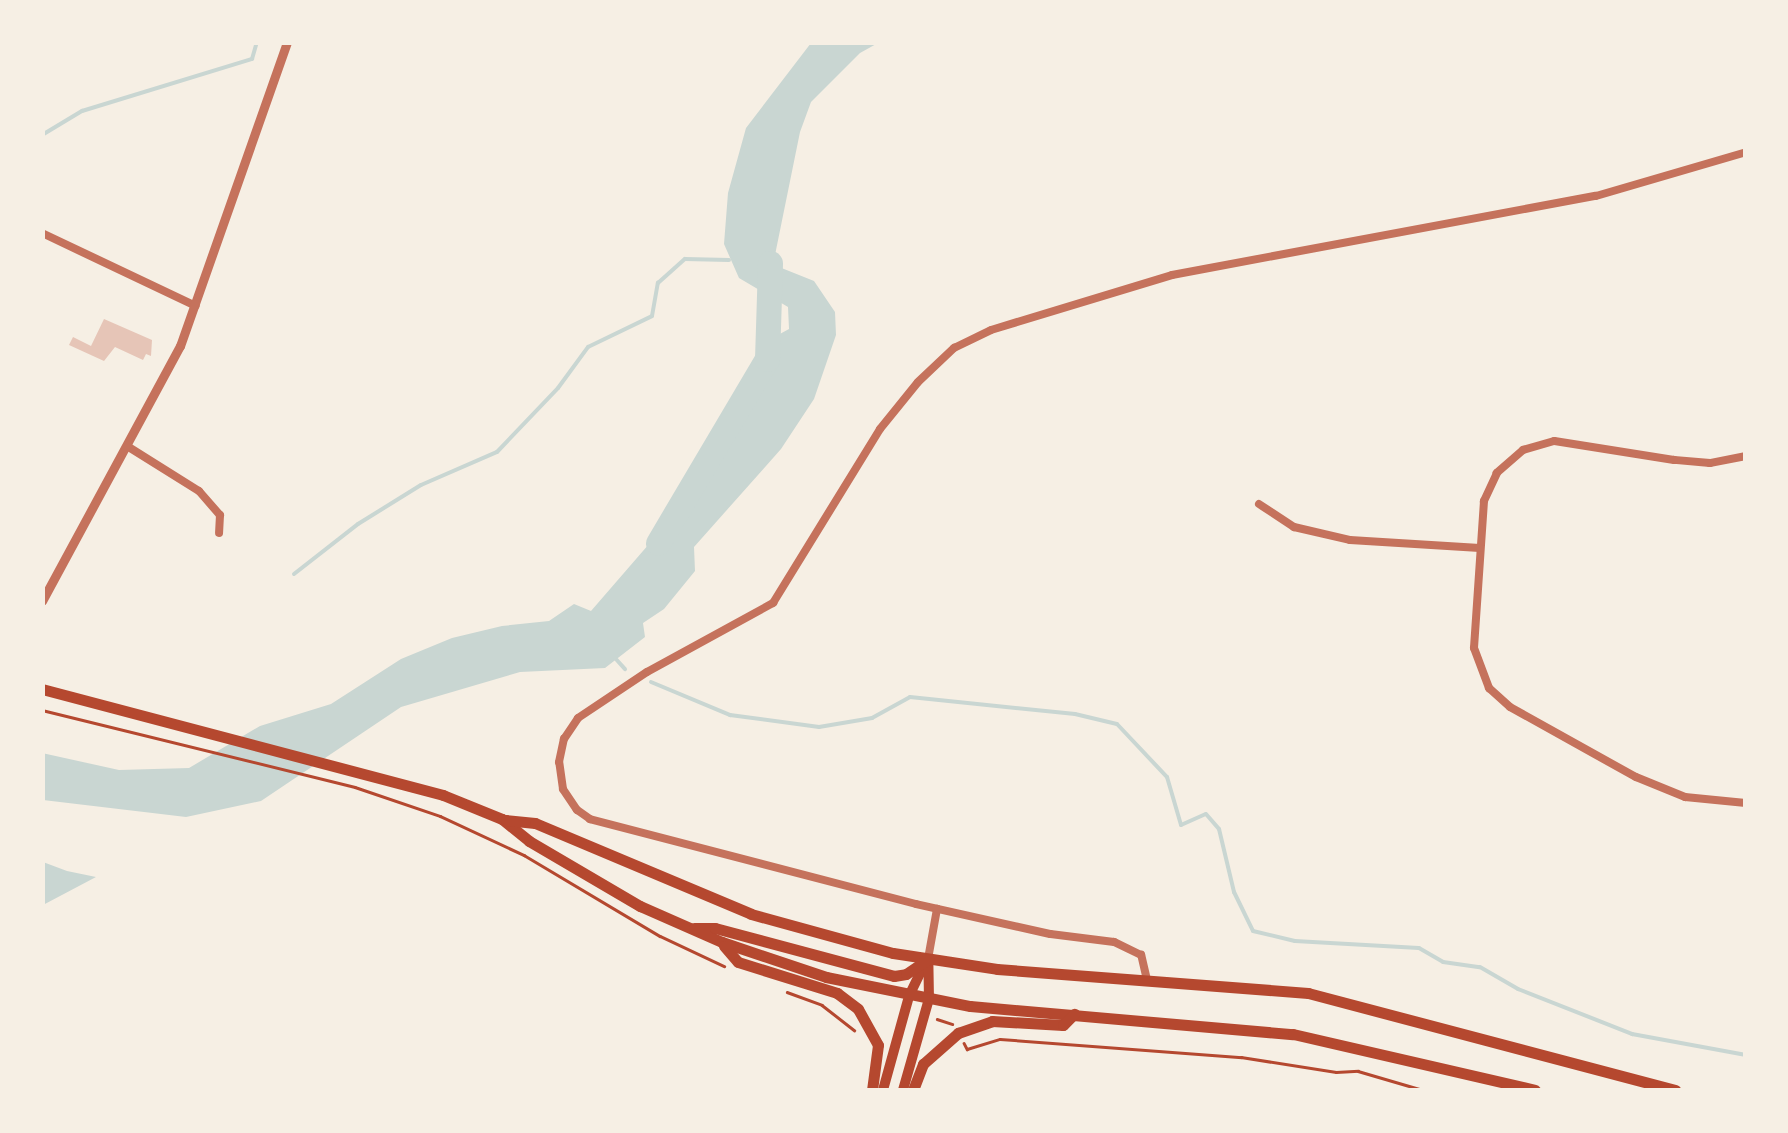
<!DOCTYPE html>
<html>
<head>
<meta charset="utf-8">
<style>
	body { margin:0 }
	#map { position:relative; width:1788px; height:1133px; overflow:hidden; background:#f6efe4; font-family:Manrope,sans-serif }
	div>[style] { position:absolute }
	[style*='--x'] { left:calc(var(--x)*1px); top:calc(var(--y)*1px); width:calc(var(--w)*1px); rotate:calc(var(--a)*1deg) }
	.water>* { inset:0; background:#c9d6d2 }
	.stream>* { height:4px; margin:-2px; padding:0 2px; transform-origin:2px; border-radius:2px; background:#c9d6d2 }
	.river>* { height:25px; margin:-12.5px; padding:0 12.5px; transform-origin:12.5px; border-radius:12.5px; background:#c9d6d2 }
	.building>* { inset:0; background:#e6c5b7 }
	.path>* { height:2.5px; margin:-1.25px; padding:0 1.25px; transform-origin:1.25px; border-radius:1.25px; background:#b5482f }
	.minor>* { height:8px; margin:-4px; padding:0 4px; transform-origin:4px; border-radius:4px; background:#c5725c }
	.tertiary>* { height:9px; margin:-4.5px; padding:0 4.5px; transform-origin:4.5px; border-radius:4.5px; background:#c5725c }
	.secondary>* { height:10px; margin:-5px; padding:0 5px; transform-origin:5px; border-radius:5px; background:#b5482f }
	.primary>* { height:11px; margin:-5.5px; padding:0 5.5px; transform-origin:5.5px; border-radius:5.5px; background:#b5482f }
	span { translate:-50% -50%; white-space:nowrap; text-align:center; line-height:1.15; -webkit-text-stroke:9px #f6efe4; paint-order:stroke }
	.frame { position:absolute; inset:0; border:45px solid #f6efe4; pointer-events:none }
</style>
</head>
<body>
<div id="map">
	<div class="water">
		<i style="clip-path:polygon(811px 43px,878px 43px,860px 53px,811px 102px,800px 132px,775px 255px,779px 267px,814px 281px,835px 312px,836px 335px,814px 399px,781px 449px,694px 547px,695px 571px,664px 609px,643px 623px,645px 637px,605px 668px,520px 672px,401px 707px,261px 801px,186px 817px,43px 800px,42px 753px,119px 770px,189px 768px,260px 726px,331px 704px,401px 659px,452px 638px,502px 626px,549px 621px,574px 604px,591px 611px,701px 484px,713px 434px,760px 373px,778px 335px,789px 329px,788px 307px,739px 278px,724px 244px,728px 193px,746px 128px)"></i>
		<i style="clip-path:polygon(43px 862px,67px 871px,96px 877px,43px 905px)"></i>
	</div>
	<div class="stream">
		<i style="--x:42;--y:135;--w:47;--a:-31"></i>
		<i style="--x:82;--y:111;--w:178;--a:-17"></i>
		<i style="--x:252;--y:59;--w:18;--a:-74"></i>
		<i style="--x:294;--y:574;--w:81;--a:-38"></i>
		<i style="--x:358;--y:524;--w:74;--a:-31.8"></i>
		<i style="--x:421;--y:485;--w:83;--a:-23.5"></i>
		<i style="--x:497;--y:452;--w:88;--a:-46.4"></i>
		<i style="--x:558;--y:388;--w:51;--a:-53.8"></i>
		<i style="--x:588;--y:347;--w:71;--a:-25.8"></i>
		<i style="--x:652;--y:316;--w:34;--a:-80"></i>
		<i style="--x:658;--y:283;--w:36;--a:-42"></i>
		<i style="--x:685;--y:259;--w:44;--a:1.3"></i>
		<i style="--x:615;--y:658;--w:15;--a:48"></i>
		<i style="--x:651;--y:682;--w:86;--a:22.7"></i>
		<i style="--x:730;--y:715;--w:90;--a:7.7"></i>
		<i style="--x:819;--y:727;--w:54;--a:-9.6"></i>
		<i style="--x:872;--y:718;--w:43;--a:-28.9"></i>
		<i style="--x:910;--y:697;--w:166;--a:5.9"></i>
		<i style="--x:1075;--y:714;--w:43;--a:13.4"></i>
		<i style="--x:1117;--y:724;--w:73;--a:46.7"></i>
		<i style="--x:1167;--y:777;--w:50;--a:73.7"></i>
		<i style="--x:1181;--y:825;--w:27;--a:-24"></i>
		<i style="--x:1206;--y:814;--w:20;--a:49"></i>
		<i style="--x:1219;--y:829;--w:65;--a:76.6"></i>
		<i style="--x:1234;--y:892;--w:43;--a:64"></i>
		<i style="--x:1253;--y:931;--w:43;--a:13.4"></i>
		<i style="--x:1295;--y:941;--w:124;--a:3.2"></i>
		<i style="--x:1419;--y:948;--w:28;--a:30"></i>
		<i style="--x:1443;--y:962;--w:37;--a:8"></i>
		<i style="--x:1480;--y:967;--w:44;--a:30.1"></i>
		<i style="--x:1518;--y:989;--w:123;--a:21.5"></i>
		<i style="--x:1632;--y:1034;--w:116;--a:10.4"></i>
	</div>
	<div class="river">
		<i style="--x:658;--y:543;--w:214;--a:-59.4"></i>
		<i style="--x:767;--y:359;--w:96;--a:-88.2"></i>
	</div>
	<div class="building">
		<i style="clip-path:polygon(104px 319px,152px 340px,151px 356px,146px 354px,143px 360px,115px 347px,104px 361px,69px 345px,73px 337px,91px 346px)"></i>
	</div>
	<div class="path">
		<i style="--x:42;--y:710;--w:322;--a:13.8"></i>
		<i style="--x:355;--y:787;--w:90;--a:18.8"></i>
		<i style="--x:440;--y:816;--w:93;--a:24.9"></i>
		<i style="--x:524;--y:855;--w:158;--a:30.8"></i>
		<i style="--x:660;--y:936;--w:71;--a:25.1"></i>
		<i style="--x:787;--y:992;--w:37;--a:20"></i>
		<i style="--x:822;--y:1005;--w:41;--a:38"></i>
		<i style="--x:937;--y:1019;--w:16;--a:18"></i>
		<i style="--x:964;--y:1043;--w:7;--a:63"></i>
		<i style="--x:967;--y:1049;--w:34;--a:-17"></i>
		<i style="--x:1000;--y:1039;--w:242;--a:4.3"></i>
		<i style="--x:1241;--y:1057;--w:96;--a:9"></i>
		<i style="--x:1336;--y:1072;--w:22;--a:-3"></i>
		<i style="--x:1358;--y:1071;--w:68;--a:16.3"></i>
	</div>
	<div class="minor">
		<i style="--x:42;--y:233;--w:170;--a:25.4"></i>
		<i style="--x:127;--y:446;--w:85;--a:32"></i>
		<i style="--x:199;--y:491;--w:32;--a:49"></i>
		<i style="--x:220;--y:515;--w:18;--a:93"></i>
		<i style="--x:1746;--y:456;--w:37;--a:169"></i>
		<i style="--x:1710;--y:463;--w:36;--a:-175"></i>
		<i style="--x:1674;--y:460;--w:121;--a:-171"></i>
		<i style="--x:1554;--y:441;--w:32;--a:164"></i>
		<i style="--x:1523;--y:450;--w:35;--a:139"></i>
		<i style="--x:1497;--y:473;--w:31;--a:115"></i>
		<i style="--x:1484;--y:501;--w:147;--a:93.9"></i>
		<i style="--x:1474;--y:648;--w:43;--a:69.4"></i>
		<i style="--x:1489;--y:688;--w:28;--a:42"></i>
		<i style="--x:1510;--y:707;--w:144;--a:29.1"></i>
		<i style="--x:1636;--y:777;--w:53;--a:22.2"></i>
		<i style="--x:1685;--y:797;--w:61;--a:5.6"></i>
		<i style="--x:1259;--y:504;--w:42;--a:33.3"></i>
		<i style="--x:1294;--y:527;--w:57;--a:13.1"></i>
		<i style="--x:1350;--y:540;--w:130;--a:3.5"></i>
		<i style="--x:928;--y:959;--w:51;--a:-79.8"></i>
		<i style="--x:1147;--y:980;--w:26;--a:-103"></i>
		<i style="--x:1141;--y:955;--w:30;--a:-154"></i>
		<i style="--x:1114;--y:942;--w:64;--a:-172.9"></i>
		<i style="--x:1050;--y:934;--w:137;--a:-167.4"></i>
		<i style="--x:916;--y:904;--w:337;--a:-165.4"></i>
		<i style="--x:590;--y:819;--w:16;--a:-145"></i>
		<i style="--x:577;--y:810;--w:25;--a:-124"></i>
		<i style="--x:563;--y:789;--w:27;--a:-98"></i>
		<i style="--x:559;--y:762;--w:24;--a:-78"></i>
		<i style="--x:564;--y:739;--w:25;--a:-56"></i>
		<i style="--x:578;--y:718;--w:83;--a:-33.7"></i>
		<i style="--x:647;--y:672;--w:144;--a:-28.7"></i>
		<i style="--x:773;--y:603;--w:204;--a:-58.4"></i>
		<i style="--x:880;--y:429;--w:60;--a:-51"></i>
		<i style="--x:918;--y:382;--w:50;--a:-43.4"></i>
		<i style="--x:954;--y:348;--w:41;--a:-25.9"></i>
		<i style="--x:991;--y:330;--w:189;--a:-16.9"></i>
		<i style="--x:1172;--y:275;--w:431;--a:-10.6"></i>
		<i style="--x:1596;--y:196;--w:156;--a:-16.3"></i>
	</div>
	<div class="tertiary">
		<i style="--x:42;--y:601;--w:290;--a:-61.6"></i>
		<i style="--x:180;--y:346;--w:322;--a:-70.6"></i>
	</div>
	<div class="secondary">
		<i style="--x:883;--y:1090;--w:98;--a:-74.5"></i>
		<i style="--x:909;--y:996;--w:41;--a:-64.1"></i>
		<i style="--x:903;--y:1090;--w:95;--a:-74.1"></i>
		<i style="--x:929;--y:999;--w:39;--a:-91"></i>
	</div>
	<div class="primary">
		<i style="--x:42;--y:689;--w:415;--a:14.8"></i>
		<i style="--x:443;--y:795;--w:64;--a:22.1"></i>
		<i style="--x:502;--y:819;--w:35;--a:39"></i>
		<i style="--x:529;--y:841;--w:129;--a:30.4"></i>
		<i style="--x:640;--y:906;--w:90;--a:23.7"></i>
		<i style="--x:722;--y:942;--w:110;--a:18.6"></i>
		<i style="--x:826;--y:977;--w:147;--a:11.4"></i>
		<i style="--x:970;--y:1006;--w:324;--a:5"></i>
		<i style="--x:1293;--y:1034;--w:248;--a:13"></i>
		<i style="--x:506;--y:820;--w:29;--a:6"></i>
		<i style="--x:535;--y:823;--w:234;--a:22.8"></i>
		<i style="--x:751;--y:914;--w:147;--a:15.4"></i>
		<i style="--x:893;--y:953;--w:105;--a:8.7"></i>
		<i style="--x:997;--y:969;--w:312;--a:4.4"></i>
		<i style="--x:1308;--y:993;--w:380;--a:14.8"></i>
		<i style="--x:694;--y:928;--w:21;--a:0"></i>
		<i style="--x:715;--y:928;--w:185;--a:15"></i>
		<i style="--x:894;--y:976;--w:12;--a:-9"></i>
		<i style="--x:906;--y:974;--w:27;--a:-34"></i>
		<i style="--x:724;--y:946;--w:21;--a:49"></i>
		<i style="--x:738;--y:962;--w:104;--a:17.4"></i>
		<i style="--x:837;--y:993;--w:26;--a:37"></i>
		<i style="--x:858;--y:1009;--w:41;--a:60.9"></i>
		<i style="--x:878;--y:1045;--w:45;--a:97.6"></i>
		<i style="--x:913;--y:1090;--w:28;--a:-69"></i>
		<i style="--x:923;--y:1064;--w:47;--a:-41.5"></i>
		<i style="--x:958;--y:1033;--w:36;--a:-19"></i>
		<i style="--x:992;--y:1021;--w:71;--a:3.2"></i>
		<i style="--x:1063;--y:1025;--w:16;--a:-45"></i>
	</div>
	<div class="frame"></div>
</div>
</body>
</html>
